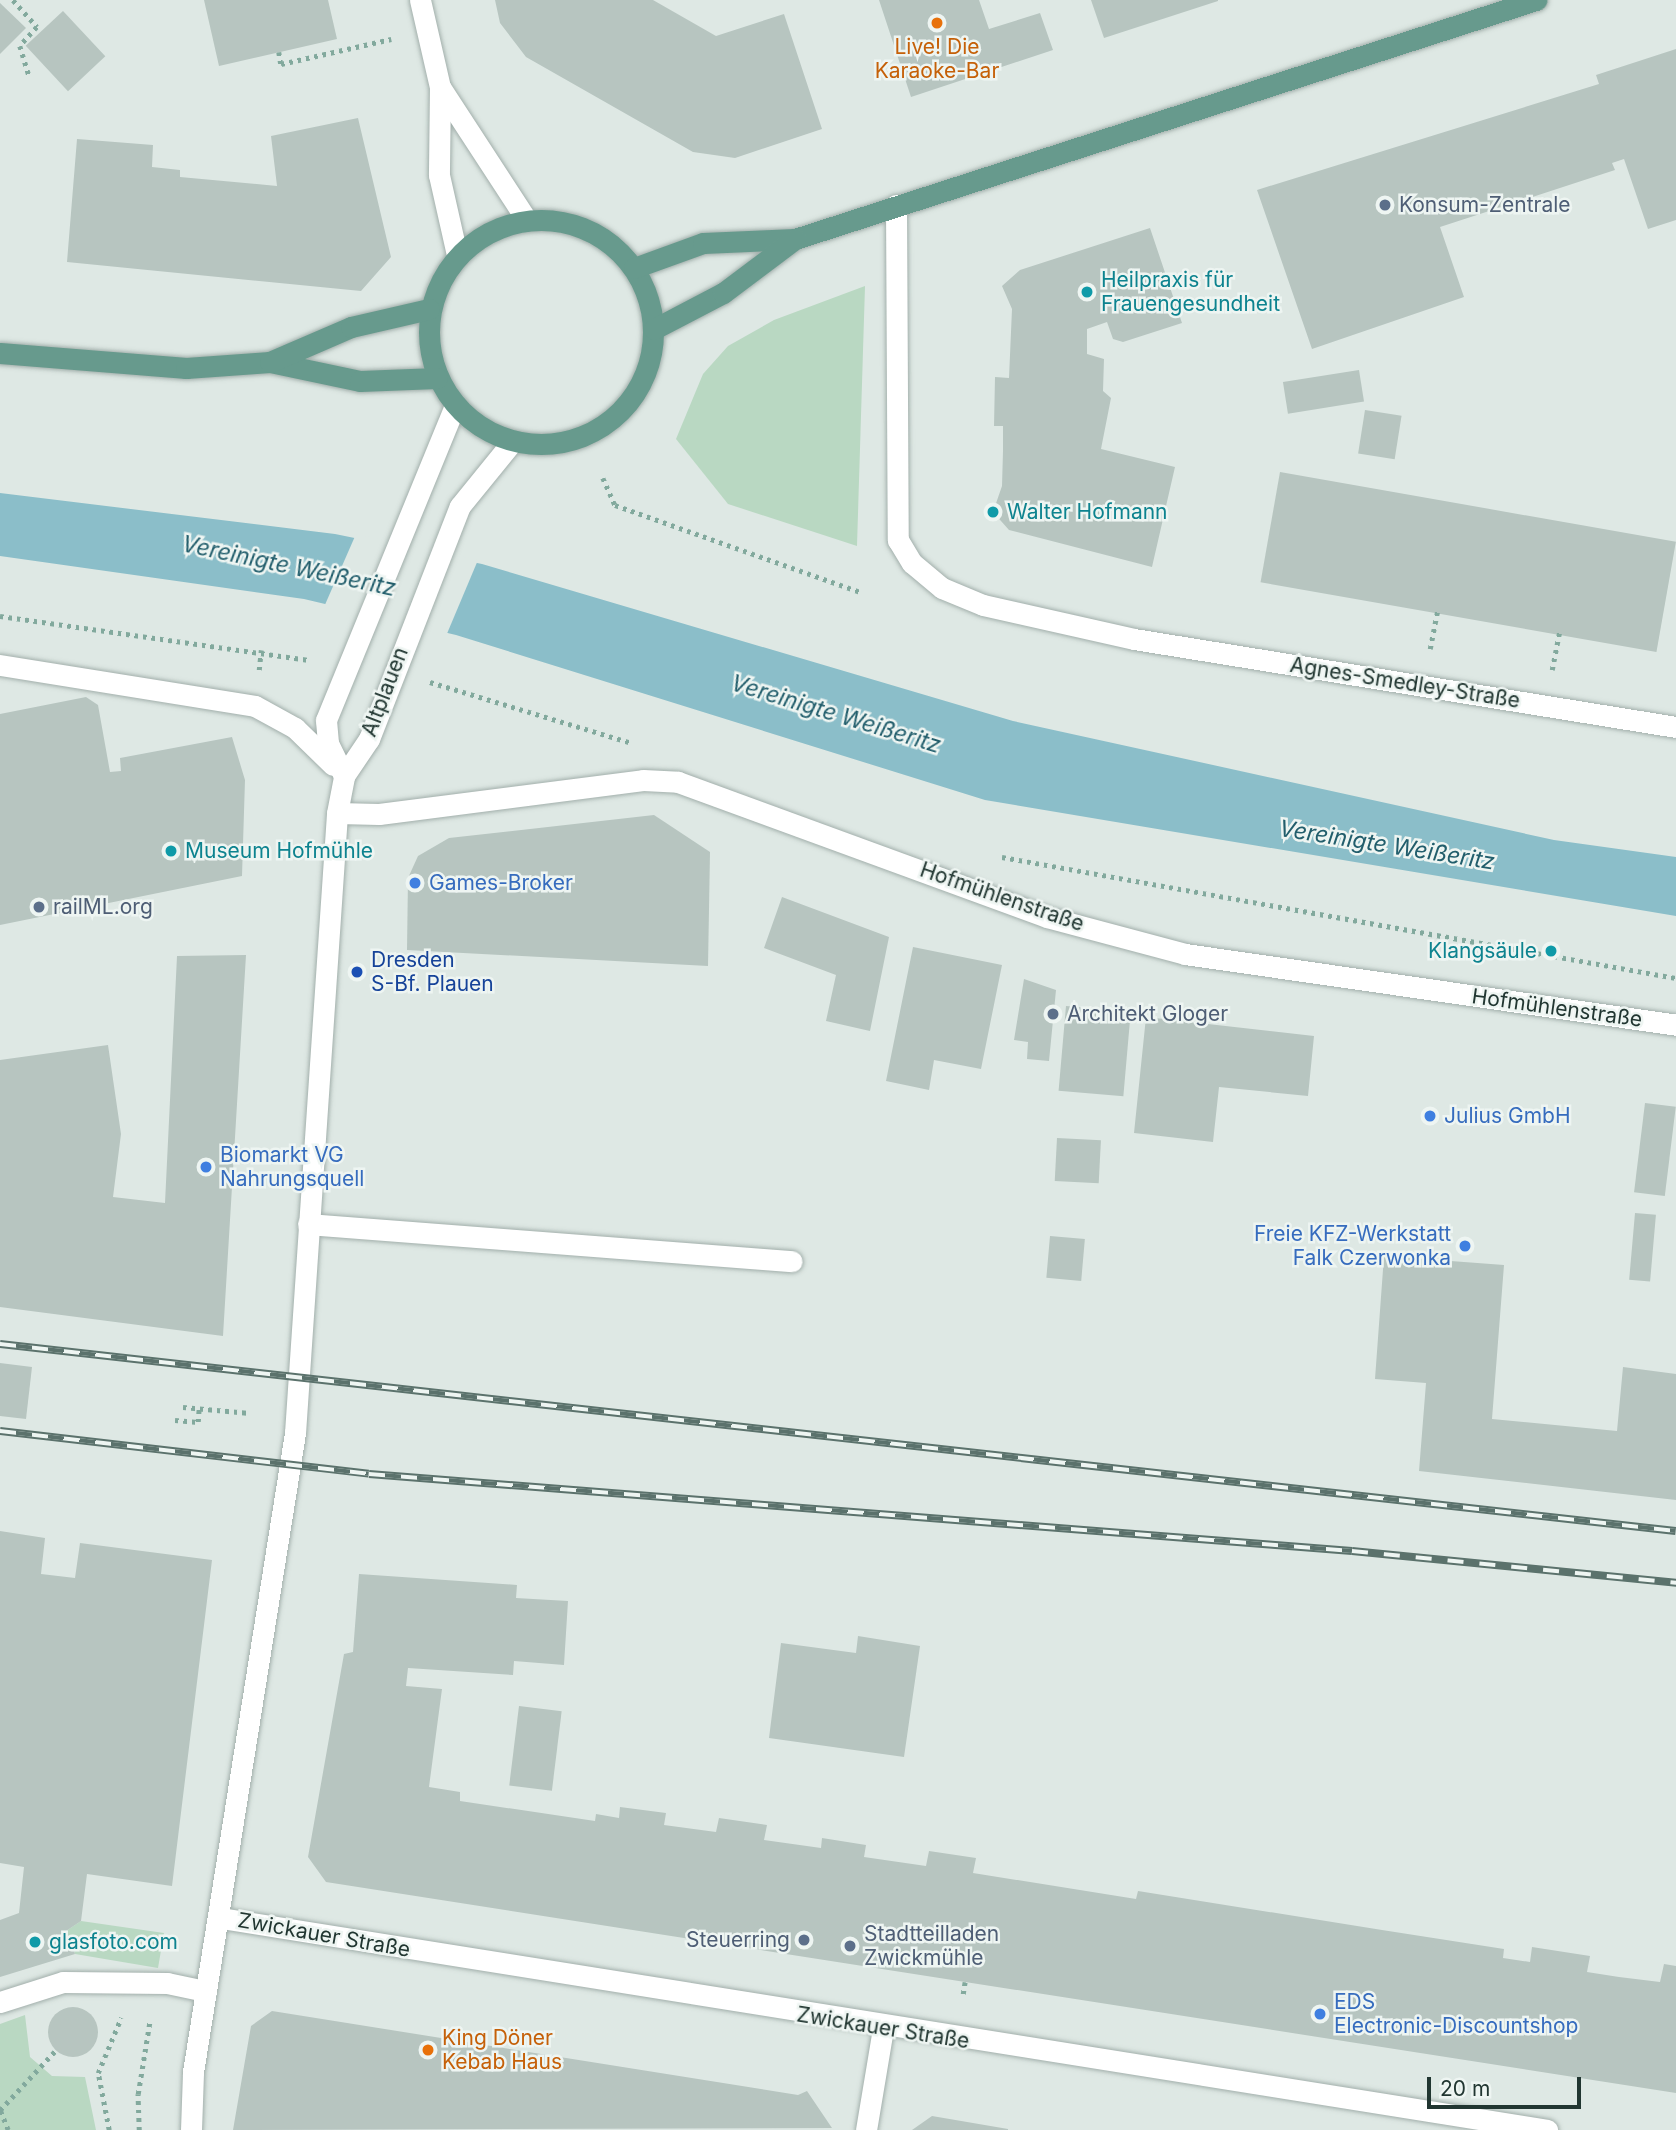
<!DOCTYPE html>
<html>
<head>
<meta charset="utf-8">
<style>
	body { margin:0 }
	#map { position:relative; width:1676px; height:2130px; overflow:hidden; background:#dee8e4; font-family:Inter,sans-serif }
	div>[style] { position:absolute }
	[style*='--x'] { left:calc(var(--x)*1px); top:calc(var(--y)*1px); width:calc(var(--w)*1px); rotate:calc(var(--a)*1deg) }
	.green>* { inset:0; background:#b9d8c2 }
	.water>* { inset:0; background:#8bbec9 }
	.pier>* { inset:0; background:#dee8e4 }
	.building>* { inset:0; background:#b7c5c0; transform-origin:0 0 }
	.round { border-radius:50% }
	.path>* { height:4.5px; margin-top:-2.25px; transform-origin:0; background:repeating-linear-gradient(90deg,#82a99d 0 3.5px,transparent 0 8.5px) }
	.roads { filter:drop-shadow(0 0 2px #a2afab) drop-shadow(0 0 2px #a2afab) }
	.minor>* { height:21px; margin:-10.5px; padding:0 10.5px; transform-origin:10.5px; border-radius:10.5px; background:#fff }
	.major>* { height:21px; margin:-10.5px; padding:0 10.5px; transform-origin:10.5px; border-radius:10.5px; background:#679a8d }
	.major>.ring { margin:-10.5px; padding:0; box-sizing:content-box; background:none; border:21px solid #679a8d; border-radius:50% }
	.rail>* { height:8px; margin-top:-4px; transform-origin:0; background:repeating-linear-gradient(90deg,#eef5f2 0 16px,#5b726c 0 32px); box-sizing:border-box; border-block:2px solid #5b726c }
	.dots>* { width:19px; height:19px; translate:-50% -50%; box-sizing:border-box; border:4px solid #eef5f2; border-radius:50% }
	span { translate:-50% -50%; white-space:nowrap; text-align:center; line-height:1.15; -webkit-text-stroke:5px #eef5f2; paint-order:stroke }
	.food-label { font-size:21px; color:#c56008 }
	.left { translate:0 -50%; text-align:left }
	.service-label { font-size:21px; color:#4e5e75 }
	.right { translate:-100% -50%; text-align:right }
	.culture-label { font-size:21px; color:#0d838f }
	.street-label { font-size:21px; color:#213631 }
	.shop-label { font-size:21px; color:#366cbe }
	.transit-label { font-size:21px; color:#164399 }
	.water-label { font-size:23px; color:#225e6c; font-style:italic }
	.scale { position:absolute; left:1427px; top:2077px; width:154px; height:32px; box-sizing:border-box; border:4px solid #213631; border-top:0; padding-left:9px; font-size:21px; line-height:24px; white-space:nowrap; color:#213631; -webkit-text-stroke:5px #eef5f2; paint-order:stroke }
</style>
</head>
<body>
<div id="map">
	<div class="green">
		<i style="clip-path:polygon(865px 286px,857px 546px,728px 504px,676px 439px,703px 374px,728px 346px,774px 320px)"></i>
		<i style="clip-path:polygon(81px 1921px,164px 1933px,158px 1968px,75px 1954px,66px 1931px)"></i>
		<i style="clip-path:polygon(25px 2015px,30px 2057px,52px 2076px,85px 2077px,96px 2130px,0 2130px,0 2024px)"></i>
	</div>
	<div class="water">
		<i style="clip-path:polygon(0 493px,335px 534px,482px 564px,1013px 721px,1554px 840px,1676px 857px,1676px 916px,985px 800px,456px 635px,304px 599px,0 556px)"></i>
	</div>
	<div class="pier">
		<i style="clip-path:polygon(356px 534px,478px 560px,446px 636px,324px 607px)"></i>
	</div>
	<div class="building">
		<i style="clip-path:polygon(204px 0,328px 0,337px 39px,219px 66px)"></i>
		<i style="clip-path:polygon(495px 0,653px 0,716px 36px,784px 14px,822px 129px,735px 158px,693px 152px,526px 57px,500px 23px)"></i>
		<i style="clip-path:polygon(879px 0,979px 0,989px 29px,1040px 13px,1053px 50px,911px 97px)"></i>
		<i style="clip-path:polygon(1091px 0,1218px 0,1218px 1px,1104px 38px)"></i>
		<i style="clip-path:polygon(0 3px,26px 28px,0 54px)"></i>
		<i style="left:63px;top:11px;width:62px;height:51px;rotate:47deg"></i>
		<i style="clip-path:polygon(1676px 49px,1676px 220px,1648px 229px,1624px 159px,1612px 163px,1615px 170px,1440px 227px,1464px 297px,1312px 349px,1257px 190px,1599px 84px,1596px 75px)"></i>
		<i style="clip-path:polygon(358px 118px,391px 257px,361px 291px,67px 262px,77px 139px,153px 145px,152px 167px,180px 170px,180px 177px,277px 186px,271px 136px)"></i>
		<i style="clip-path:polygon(1150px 228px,1182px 323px,1123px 342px,1113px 339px,1107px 322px,1087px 329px,1087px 354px,1104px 359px,1103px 391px,1111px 398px,1101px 449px,1175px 467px,1152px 567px,1009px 530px,993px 512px,1002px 486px,1003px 451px,1003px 426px,994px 426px,995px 377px,1009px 378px,1012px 309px,1002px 286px,1020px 270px)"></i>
		<i style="left:1359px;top:370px;width:32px;height:77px;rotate:81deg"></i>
		<i style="left:1365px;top:410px;width:37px;height:44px;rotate:9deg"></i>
		<i style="left:1280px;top:472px;width:402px;height:112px;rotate:10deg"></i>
		<i style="clip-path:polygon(86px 697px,98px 705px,110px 772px,121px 771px,120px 758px,232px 737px,245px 780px,242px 876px,0 925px,0 714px)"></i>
		<i style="clip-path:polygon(654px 815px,710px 852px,708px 966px,407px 950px,408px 878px,418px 856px,449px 838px)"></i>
		<i style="clip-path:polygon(782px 897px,889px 937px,870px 1031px,826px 1021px,836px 975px,764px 948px)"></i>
		<i style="clip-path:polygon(913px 947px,1002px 965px,981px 1069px,934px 1060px,929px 1090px,886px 1081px)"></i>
		<i style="clip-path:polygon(246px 955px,223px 1336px,0 1307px,0 1060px,108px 1045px,121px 1134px,113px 1197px,165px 1203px,177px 956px)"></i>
		<i style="clip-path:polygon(1024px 979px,1056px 990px,1049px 1061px,1027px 1059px,1028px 1042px,1014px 1040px)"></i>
		<i style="left:1066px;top:1006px;width:65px;height:85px;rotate:5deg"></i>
		<i style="clip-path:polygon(1146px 1017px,1314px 1036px,1308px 1096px,1219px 1087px,1213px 1142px,1134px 1133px)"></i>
		<i style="left:1645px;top:1103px;width:31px;height:90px;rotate:7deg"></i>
		<i style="left:1057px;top:1138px;width:44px;height:43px;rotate:3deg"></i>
		<i style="left:1635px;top:1213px;width:21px;height:67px;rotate:5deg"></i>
		<i style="left:1050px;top:1236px;width:35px;height:42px;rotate:5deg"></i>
		<i style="clip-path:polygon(1384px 1256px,1504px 1265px,1492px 1419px,1617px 1431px,1623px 1367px,1676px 1374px,1676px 1500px,1419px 1471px,1426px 1383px,1375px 1379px)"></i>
		<i style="clip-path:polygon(0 1363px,32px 1367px,26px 1419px,0 1416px)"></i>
		<i style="clip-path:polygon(0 1531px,45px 1538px,41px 1574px,75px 1578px,80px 1543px,212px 1560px,172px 1886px,87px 1874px,81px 1921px,66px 1931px,75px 1954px,0 1977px,0 1920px,19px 1913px,24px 1867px,0 1863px)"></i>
		<i style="clip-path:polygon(359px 1574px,517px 1585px,516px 1598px,568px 1601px,564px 1665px,514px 1661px,513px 1675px,408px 1668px,406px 1686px,442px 1689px,429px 1787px,460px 1792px,460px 1801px,595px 1821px,596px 1814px,619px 1818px,620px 1807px,666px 1813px,664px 1825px,716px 1832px,719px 1818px,767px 1825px,764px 1840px,821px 1848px,822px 1838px,866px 1845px,864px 1857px,926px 1866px,929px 1851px,976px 1858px,973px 1873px,1136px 1899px,1138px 1891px,1382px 1930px,1504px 1949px,1503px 1958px,1530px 1962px,1532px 1947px,1590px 1956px,1587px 1972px,1619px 1977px,1660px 1982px,1664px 1964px,1676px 1966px,1676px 2093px,326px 1882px,308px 1857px,344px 1654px,353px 1652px)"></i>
		<i style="clip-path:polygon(858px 1636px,920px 1646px,904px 1757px,769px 1738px,781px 1643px,856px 1653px)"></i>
		<i style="left:519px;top:1706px;width:43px;height:80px;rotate:7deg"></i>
		<i class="round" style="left:48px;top:2007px;width:50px;height:50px"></i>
		<i style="clip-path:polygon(272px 2011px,798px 2095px,807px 2091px,832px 2128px,233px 2130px,251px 2026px)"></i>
		<i style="clip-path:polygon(932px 2116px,1008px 2129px,1008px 2130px,912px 2130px)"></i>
	</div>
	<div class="path">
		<i style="--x:13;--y:0;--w:36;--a:48"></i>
		<i style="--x:37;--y:27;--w:25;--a:132"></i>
		<i style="--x:20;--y:46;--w:30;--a:73"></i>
		<i style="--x:279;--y:52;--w:12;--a:81"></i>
		<i style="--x:281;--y:64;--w:113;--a:-12.8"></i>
		<i style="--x:603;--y:478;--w:30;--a:66"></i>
		<i style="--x:615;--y:505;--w:263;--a:19.5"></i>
		<i style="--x:0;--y:616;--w:314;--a:8.1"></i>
		<i style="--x:1430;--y:649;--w:38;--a:-79"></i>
		<i style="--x:259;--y:670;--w:20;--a:-84"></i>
		<i style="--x:1552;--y:670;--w:38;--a:-79"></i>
		<i style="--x:430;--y:682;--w:208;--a:16.8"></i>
		<i style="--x:1002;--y:857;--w:685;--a:10.18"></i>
		<i style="--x:183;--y:1407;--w:67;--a:5.1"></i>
		<i style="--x:175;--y:1420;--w:23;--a:5"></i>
		<i style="--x:198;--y:1422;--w:14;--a:-86"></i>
		<i style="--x:963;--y:1994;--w:12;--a:-81"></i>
		<i style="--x:8;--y:2130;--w:22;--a:-112"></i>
		<i style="--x:0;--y:2110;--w:81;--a:-47"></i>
		<i style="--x:109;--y:2130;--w:58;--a:-100.9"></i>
		<i style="--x:98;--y:2073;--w:60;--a:-67.3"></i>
		<i style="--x:139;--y:2130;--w:36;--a:-92"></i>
		<i style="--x:138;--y:2094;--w:75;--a:-80.8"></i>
	</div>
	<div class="roads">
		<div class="minor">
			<i style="--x:420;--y:0;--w:89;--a:77.1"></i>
			<i style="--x:440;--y:87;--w:88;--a:90.7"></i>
			<i style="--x:439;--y:175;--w:82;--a:77.3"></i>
			<i style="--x:440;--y:87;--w:158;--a:56.9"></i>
			<i style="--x:896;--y:205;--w:335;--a:89.7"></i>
			<i style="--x:898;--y:540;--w:27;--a:59"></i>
			<i style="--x:912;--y:563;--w:39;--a:40"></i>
			<i style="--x:942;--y:588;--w:44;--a:22.5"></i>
			<i style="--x:983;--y:605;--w:155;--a:12.7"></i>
			<i style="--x:1134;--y:639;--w:549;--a:9.22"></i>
			<i style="--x:0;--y:665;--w:258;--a:9.1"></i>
			<i style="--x:255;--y:706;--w:46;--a:28.8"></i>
			<i style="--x:295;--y:728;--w:53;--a:44.2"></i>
			<i style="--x:344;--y:776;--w:37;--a:-116"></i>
			<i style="--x:328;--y:743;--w:23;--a:-95"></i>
			<i style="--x:326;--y:720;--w:339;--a:-67.7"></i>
			<i style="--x:337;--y:813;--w:42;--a:1.4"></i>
			<i style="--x:379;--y:814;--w:266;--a:-7.3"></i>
			<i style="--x:643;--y:780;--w:35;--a:3"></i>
			<i style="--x:678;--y:782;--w:393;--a:20.1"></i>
			<i style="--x:1047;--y:917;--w:143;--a:15"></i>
			<i style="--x:1185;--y:954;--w:496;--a:8.2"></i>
			<i style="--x:308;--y:1224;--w:485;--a:4.4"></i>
			<i style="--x:221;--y:1918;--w:1343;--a:9.08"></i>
			<i style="--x:0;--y:2002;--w:66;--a:-17.6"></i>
			<i style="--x:63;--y:1982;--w:104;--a:0.6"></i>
			<i style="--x:167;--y:1983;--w:40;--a:12"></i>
			<i style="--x:191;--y:2130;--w:58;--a:-88"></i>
			<i style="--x:193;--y:2072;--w:647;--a:-80.93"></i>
			<i style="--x:295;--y:1433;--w:621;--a:-86.12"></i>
			<i style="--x:337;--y:813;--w:38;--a:-79"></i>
			<i style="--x:344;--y:776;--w:45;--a:-56"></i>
			<i style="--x:369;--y:739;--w:250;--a:-68.7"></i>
			<i style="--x:460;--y:506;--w:82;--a:-50.9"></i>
			<i style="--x:866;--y:2130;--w:103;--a:-80.5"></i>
		</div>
		<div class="major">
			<i class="ring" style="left:429px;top:220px;width:203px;height:203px"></i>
			<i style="--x:634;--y:268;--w:73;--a:-19.9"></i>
			<i style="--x:703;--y:243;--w:92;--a:-2.5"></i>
			<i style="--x:795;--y:239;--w:779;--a:-17.88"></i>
			<i style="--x:654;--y:329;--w:78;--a:-27.6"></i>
			<i style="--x:723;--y:293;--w:90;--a:-36.9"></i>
			<i style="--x:0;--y:353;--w:187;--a:4.6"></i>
			<i style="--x:186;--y:368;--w:84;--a:-4.1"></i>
			<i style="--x:270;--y:362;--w:92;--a:11.9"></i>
			<i style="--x:360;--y:381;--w:77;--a:-2.2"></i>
			<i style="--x:270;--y:362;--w:88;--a:-23.4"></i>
			<i style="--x:351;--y:327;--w:80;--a:-13"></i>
		</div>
	</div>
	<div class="rail">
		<i style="--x:0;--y:1344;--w:1686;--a:6.37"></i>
		<i style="--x:0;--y:1431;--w:371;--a:6.6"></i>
		<i style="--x:369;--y:1474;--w:986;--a:4.48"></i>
		<i style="--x:1352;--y:1551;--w:326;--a:5.6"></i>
	</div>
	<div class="dots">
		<i style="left:937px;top:23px;background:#e8710a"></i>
		<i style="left:1385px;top:205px;background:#5c6f8a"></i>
		<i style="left:1087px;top:292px;background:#0f9aa8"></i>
		<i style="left:993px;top:512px;background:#0f9aa8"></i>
		<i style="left:171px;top:851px;background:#0f9aa8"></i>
		<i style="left:415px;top:883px;background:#3f7fe0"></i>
		<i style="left:39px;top:907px;background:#5c6f8a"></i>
		<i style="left:1551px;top:951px;background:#0f9aa8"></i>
		<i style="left:357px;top:972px;background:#1a4fb4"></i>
		<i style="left:1053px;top:1014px;background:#5c6f8a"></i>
		<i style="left:1430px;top:1116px;background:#3f7fe0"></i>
		<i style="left:206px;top:1167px;background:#3f7fe0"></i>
		<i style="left:1465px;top:1246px;background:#3f7fe0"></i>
		<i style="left:804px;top:1940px;background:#5c6f8a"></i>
		<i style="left:35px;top:1942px;background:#0f9aa8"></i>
		<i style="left:850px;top:1946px;background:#5c6f8a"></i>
		<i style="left:1320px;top:2014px;background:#3f7fe0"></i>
		<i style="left:428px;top:2050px;background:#e8710a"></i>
	</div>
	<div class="food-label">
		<span style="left:937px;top:59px">Live! Die<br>Karaoke-Bar</span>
		<span class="left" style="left:442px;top:2050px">King Döner<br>Kebab Haus</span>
	</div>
	<div class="service-label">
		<span class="left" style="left:1399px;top:205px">Konsum-Zentrale</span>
		<span class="left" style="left:53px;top:907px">railML.org</span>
		<span class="left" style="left:1067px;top:1014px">Architekt Gloger</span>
		<span class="left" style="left:864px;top:1946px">Stadtteilladen<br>Zwickmühle</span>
		<span class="right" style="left:790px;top:1940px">Steuerring</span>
	</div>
	<div class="culture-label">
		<span class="left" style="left:1101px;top:292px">Heilpraxis für<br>Frauengesundheit</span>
		<span class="left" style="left:1007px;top:512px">Walter Hofmann</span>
		<span class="left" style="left:185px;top:851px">Museum Hofmühle</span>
		<span class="right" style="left:1537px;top:951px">Klangsäule</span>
		<span class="left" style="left:49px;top:1942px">glasfoto.com</span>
	</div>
	<div class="street-label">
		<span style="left:1405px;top:683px;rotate:9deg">Agnes-Smedley-Straße</span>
		<span style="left:385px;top:692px;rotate:-69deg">Altplauen</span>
		<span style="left:1002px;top:897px;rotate:19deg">Hofmühlenstraße</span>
		<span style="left:1557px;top:1008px;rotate:8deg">Hofmühlenstraße</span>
		<span style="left:324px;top:1935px;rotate:10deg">Zwickauer Straße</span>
		<span style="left:883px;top:2028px;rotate:9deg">Zwickauer Straße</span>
	</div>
	<div class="shop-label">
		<span class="left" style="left:429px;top:883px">Games-Broker</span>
		<span class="left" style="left:1444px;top:1116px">Julius GmbH</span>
		<span class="left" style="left:220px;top:1167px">Biomarkt VG<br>Nahrungsquell</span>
		<span class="right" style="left:1451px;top:1246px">Freie KFZ-Werkstatt<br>Falk Czerwonka</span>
		<span class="left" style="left:1334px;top:2014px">EDS<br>Electronic-Discountshop</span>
	</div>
	<div class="transit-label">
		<span class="left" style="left:371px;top:972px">Dresden<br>S-Bf. Plauen</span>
	</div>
	<div class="water-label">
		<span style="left:289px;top:566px;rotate:12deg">Vereinigte Weißeritz</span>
		<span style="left:836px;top:714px;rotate:17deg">Vereinigte Weißeritz</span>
		<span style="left:1387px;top:845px;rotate:9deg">Vereinigte Weißeritz</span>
	</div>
	<div class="scale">20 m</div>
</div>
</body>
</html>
